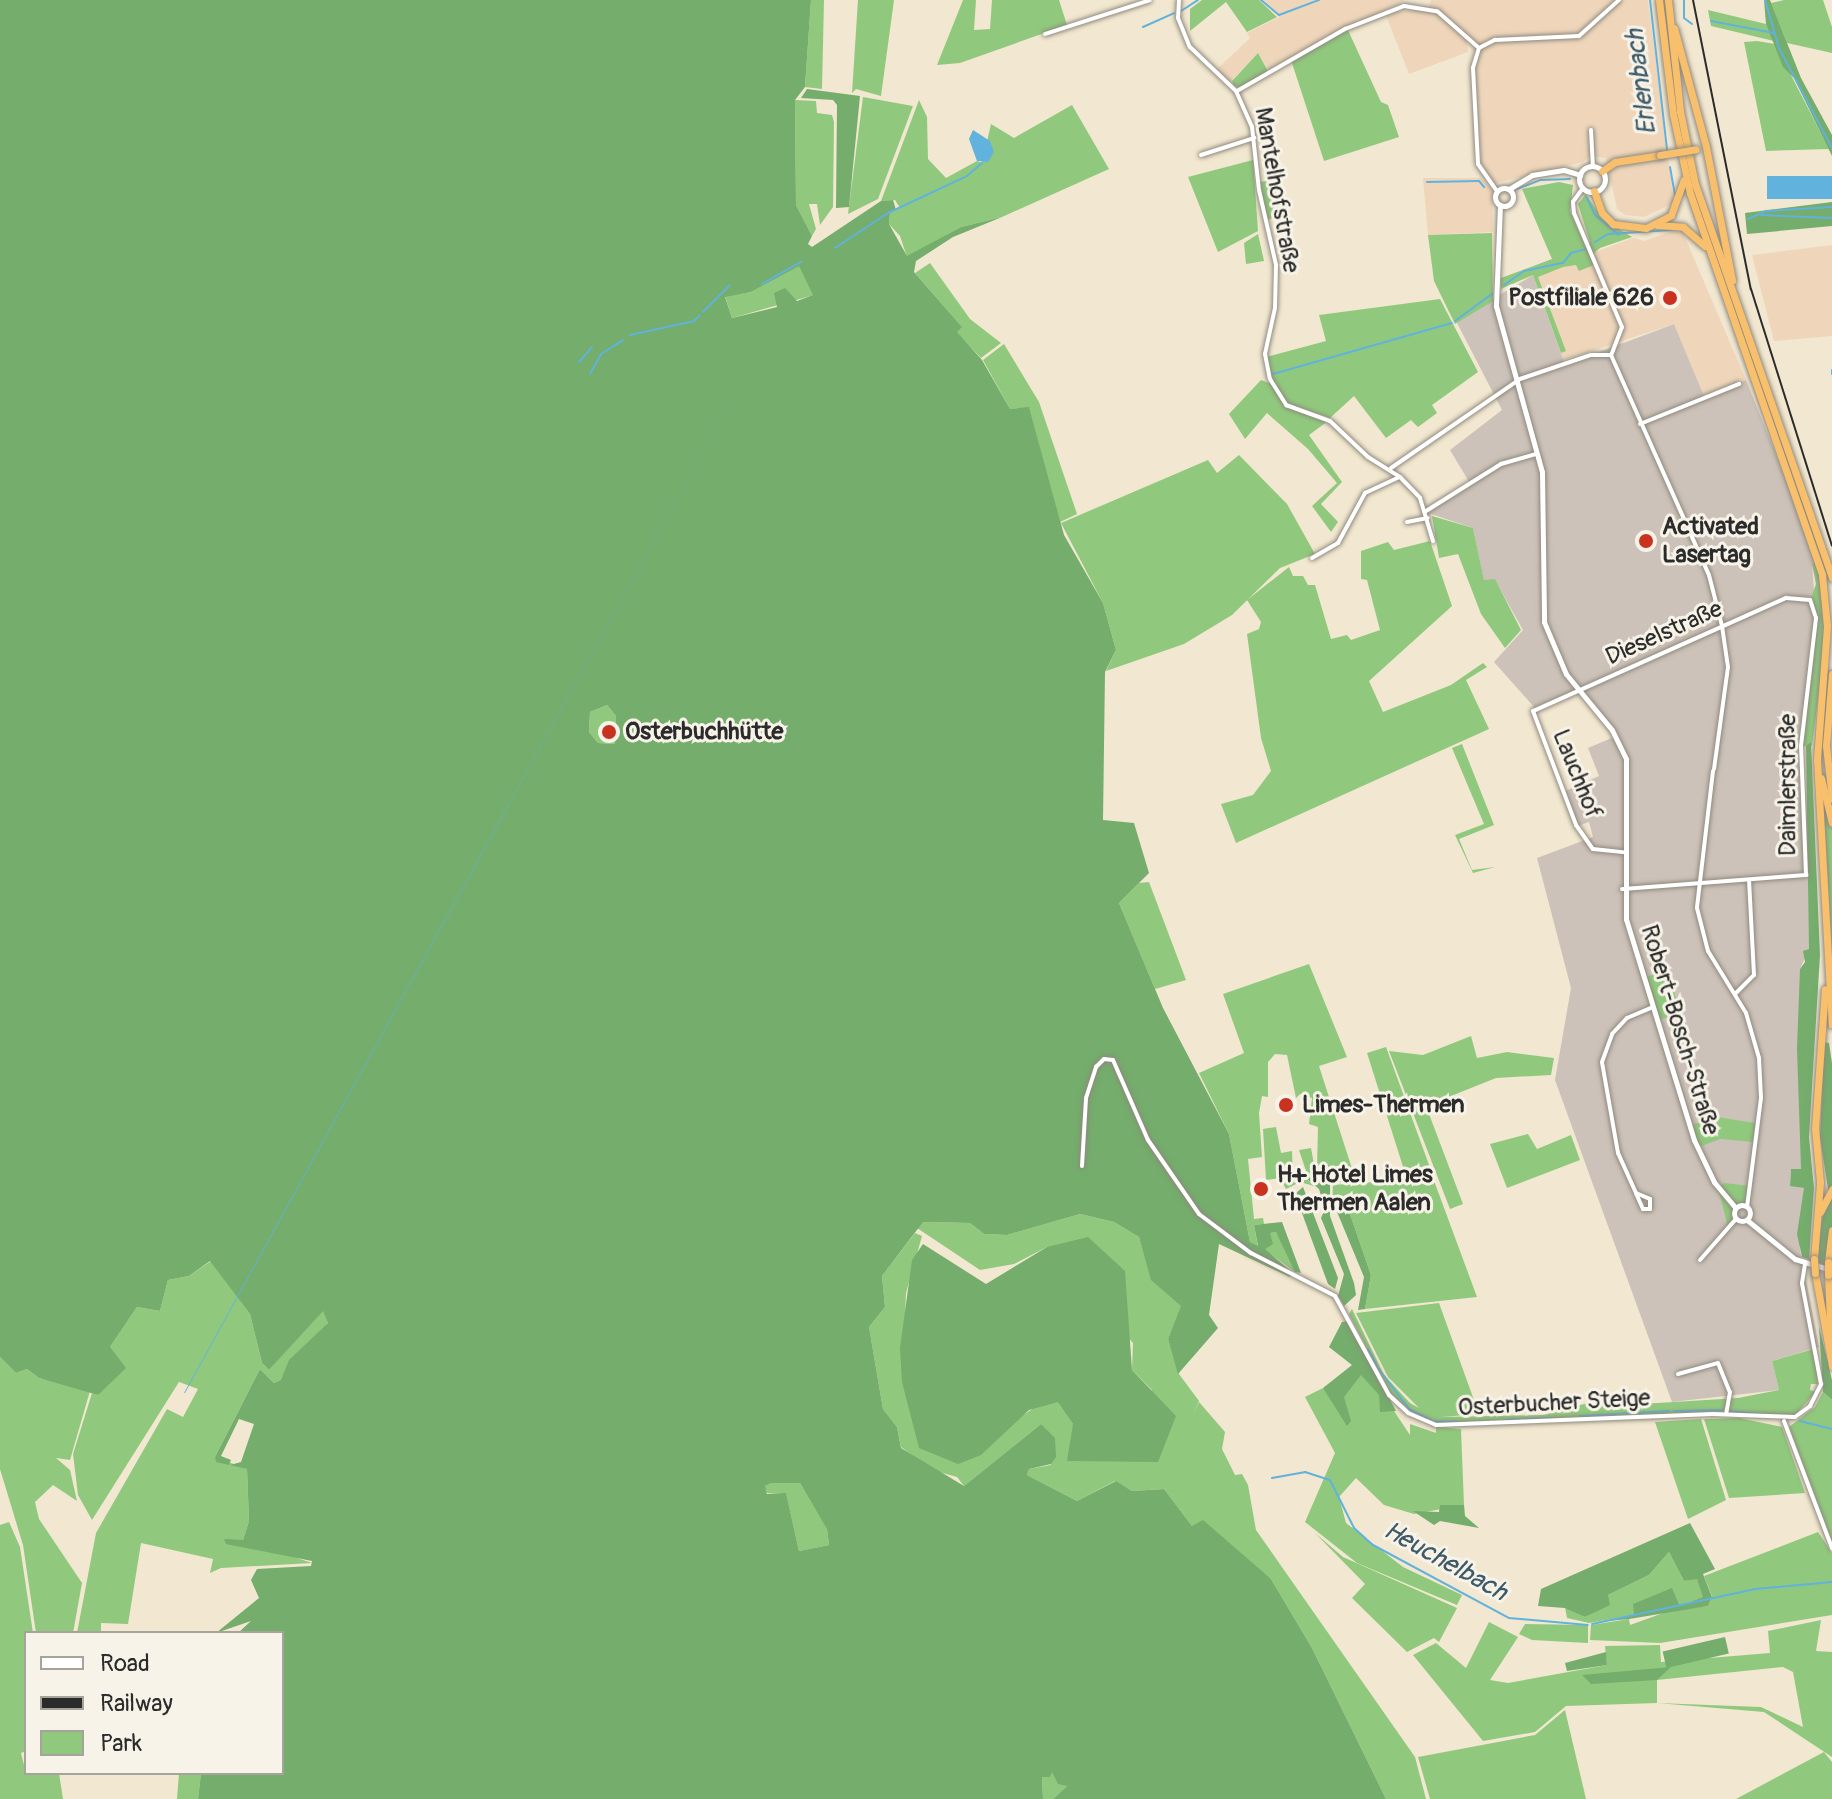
<!DOCTYPE html>
<html>
<head>
<meta charset="utf-8">
<style>
	body { margin:0 }
	#map { position:relative; width:1832px; height:1799px; overflow:hidden; background:#f2e7d0; font-family:Pangolin,sans-serif }
	div>[style] { position:absolute }
	[style*='--x'] { left:calc(var(--x)*1px); top:calc(var(--y)*1px); width:calc(var(--w)*1px); rotate:calc(var(--a)*1deg) }
	.built>* { inset:0; background:#efd6bb }
	.industrial>* { inset:0; background:#cdc2b9 }
	.green>* { inset:0; background:#90c97d; transform-origin:0 0 }
	.forest>* { inset:0; background:#74ad6c; transform-origin:0 0 }
	.water>* { inset:0; background:#61b2dc; transform-origin:0 0 }
	.stream>* { height:2px; margin:-1px; padding:0 1px; transform-origin:1px; border-radius:1px; background:#61b2dc }
	.roads { filter:drop-shadow(0 0 2px #8e897e) drop-shadow(0 0 2px #8e897e) }
	.minor>* { height:4px; margin:-2px; padding:0 2px; transform-origin:2px; border-radius:2px; background:#fff }
	.tertiary>* { height:5px; margin:-2.5px; padding:0 2.5px; transform-origin:2.5px; border-radius:2.5px; background:#fff }
	.tertiary>.ring { margin:-2.5px; padding:0; box-sizing:content-box; background:none; border:5px solid #fff; border-radius:50% }
	.trunk>* { height:7px; margin:-3.5px; padding:0 3.5px; transform-origin:3.5px; border-radius:3.5px; background:#f8bf6c }
	.rail>* { height:2px; margin:-1px; padding:0 1px; transform-origin:1px; border-radius:1px; background:#2b2b2b }
	.bridges { filter:drop-shadow(0 0 2px #8e897e) drop-shadow(0 0 2px #8e897e) }
	.trunk-bridge>* { height:7px; margin:-3.5px; padding:0 3.5px; transform-origin:3.5px; border-radius:3.5px; background:#f8bf6c }
	.dots>* { width:22px; height:22px; translate:-50% -50%; box-sizing:border-box; border:4px solid #f7f3e8; border-radius:50% }
	span { translate:-50% -50%; white-space:nowrap; text-align:center; line-height:1.15; -webkit-text-stroke:6px #f7f3e8; paint-order:stroke }
	.street-label { font-size:24px; color:#2b2b2b }
	.poi-label { font-size:24px; color:#2b2b2b; font-weight:700 }
	.right { translate:-100% -50%; text-align:right }
	.left { translate:0 -50%; text-align:left }
	.water-label { font-size:26px; color:#3e5a69; font-style:italic }
	.legend { position:absolute; left:24px; top:1631px; width:260px; height:144px; box-sizing:border-box; background:#f7f3e8; border:2px solid #a5a39c; margin:0; padding:10px 14px; list-style:none; font-size:24px; color:#2b2b2b }
	.legend li { display:flex; align-items:center; gap:16px; height:40px }
	.legend b { width:40px; border:2px solid #a5a39c }
</style>
</head>
<body>
<div id="map">
	<div class="built">
		<i style="clip-path:polygon(1262px 0,1405px 0,1269px 70px,1258px 53px,1228px 84px,1214px 72px,1250px 38px,1247px 33px,1279px 17px)"></i>
		<i style="clip-path:polygon(1431px 0,1648px 0,1674px 203px,1644px 217px,1625px 215px,1617px 209px,1606px 158px,1590px 156px,1583px 162px,1492px 184px,1481px 162px,1475px 64px,1480px 49px,1467px 38px,1468px 52px,1409px 74px,1385px 13px,1428px 9px)"></i>
		<i style="clip-path:polygon(1423px 178px,1481px 178px,1492px 189px,1493px 232px,1428px 235px)"></i>
		<i style="clip-path:polygon(1681px 228px,1746px 380px,1704px 396px,1674px 324px,1563px 360px,1533px 275px,1633px 238px,1644px 241px)"></i>
		<i style="clip-path:polygon(1832px 245px,1832px 336px,1774px 341px,1752px 255px)"></i>
	</div>
	<div class="industrial">
		<i style="clip-path:polygon(1533px 275px,1565px 365px,1674px 324px,1704px 396px,1746px 380px,1819px 562px,1812px 564px,1816px 618px,1802px 746px,1811px 877px,1809px 949px,1800px 969px,1801px 1169px,1791px 1169px,1790px 1185px,1804px 1188px,1800px 1250px,1819px 1347px,1772px 1361px,1779px 1390px,1672px 1402px,1555px 1080px,1571px 988px,1537px 858px,1593px 837px,1589px 822px,1578px 826px,1563px 792px,1599px 776px,1588px 748px,1614px 737px,1577px 691px,1535px 708px,1494px 662px,1523px 630px,1495px 580px,1484px 581px,1473px 528px,1428px 513px,1471px 485px,1450px 450px,1502px 410px,1456px 321px)"></i>
	</div>
	<div class="green">
		<i style="clip-path:polygon(811px 0,824px 0,822px 89px,805px 87px)"></i>
		<i style="clip-path:polygon(858px 0,894px 0,881px 96px,856px 89px,852px 93px)"></i>
		<i style="clip-path:polygon(963px 0,976px 0,974px 30px,990px 29px,992px 0,1059px 0,1067px 25px,960px 63px,937px 65px)"></i>
		<i style="clip-path:polygon(1202px 0,1259px 0,1277px 17px,1247px 32px,1226px 2px,1190px 31px,1190px 9px)"></i>
		<i style="clip-path:polygon(1784px 0,1823px 0,1832px 27px,1832px 53px,1787px 43px,1771px 3px)"></i>
		<i style="clip-path:polygon(1708px 10px,1766px 24px,1774px 41px,1711px 26px)"></i>
		<i style="clip-path:polygon(1347px 28px,1381px 102px,1388px 105px,1399px 137px,1324px 161px,1291px 60px)"></i>
		<i style="clip-path:polygon(1757px 41px,1775px 44px,1829px 149px,1766px 151px,1744px 42px)"></i>
		<i style="clip-path:polygon(1258px 53px,1268px 71px,1241px 87px,1234px 86px,1232px 81px)"></i>
		<i style="clip-path:polygon(863px 97px,913px 106px,878px 199px,848px 214px)"></i>
		<i style="clip-path:polygon(795px 100px,816px 101px,817px 113px,832px 115px,834px 122px,833px 207px,820px 225px,817px 204px,809px 204px,816px 229px,812px 236px,796px 205px)"></i>
		<i style="clip-path:polygon(919px 100px,927px 117px,928px 159px,946px 178px,977px 161px,982px 163px,991px 124px,1014px 138px,1072px 105px,1109px 169px,1002px 217px,961px 227px,907px 257px,900px 236px,889px 224px,890px 213px,900px 208px,895px 200px,881px 201px)"></i>
		<i style="clip-path:polygon(1253px 160px,1258px 231px,1218px 252px,1188px 177px)"></i>
		<i style="clip-path:polygon(1274px 180px,1280px 216px,1267px 220px,1259px 182px)"></i>
		<i style="clip-path:polygon(1559px 182px,1573px 185px,1570px 211px,1585px 245px,1590px 242px,1578px 204px,1586px 194px,1602px 219px,1632px 237px,1600px 248px,1591px 256px,1594px 265px,1579px 271px,1576px 265px,1563px 267px,1538px 277px,1566px 351px,1561px 353px,1533px 275px,1501px 289px,1501px 278px,1552px 259px,1522px 189px)"></i>
		<i style="clip-path:polygon(1492px 233px,1493px 301px,1455px 324px,1434px 281px,1428px 235px)"></i>
		<i style="clip-path:polygon(1258px 234px,1264px 261px,1246px 264px,1244px 243px)"></i>
		<i style="clip-path:polygon(930px 263px,970px 319px,1001px 343px,981px 358px,956px 332px,961px 326px,915px 273px)"></i>
		<i style="clip-path:polygon(799px 265px,814px 295px,732px 318px,725px 296px,751px 292px)"></i>
		<i style="clip-path:polygon(1440px 299px,1478px 372px,1432px 405px,1437px 413px,1418px 427px,1411px 420px,1386px 438px,1354px 396px,1330px 418px,1286px 403px,1275px 387px,1266px 357px,1326px 341px,1319px 315px)"></i>
		<i style="clip-path:polygon(1004px 344px,1039px 402px,1077px 514px,1060px 522px,1029px 408px,1010px 409px,983px 360px)"></i>
		<i style="clip-path:polygon(1261px 380px,1271px 384px,1286px 406px,1328px 421px,1309px 435px,1342px 482px,1321px 504px,1338px 522px,1331px 532px,1312px 506px,1337px 483px,1308px 449px,1267px 413px,1245px 439px,1229px 414px)"></i>
		<i style="clip-path:polygon(1239px 455px,1287px 504px,1315px 554px,1280px 568px,1232px 615px,1184px 644px,1106px 671px,1116px 650px,1103px 603px,1061px 523px,1208px 460px,1217px 473px)"></i>
		<i style="clip-path:polygon(1432px 516px,1473px 528px,1484px 580px,1495px 579px,1521px 630px,1505px 648px,1481px 614px,1458px 554px,1439px 558px)"></i>
		<i style="clip-path:polygon(1430px 541px,1452px 606px,1369px 681px,1383px 712px,1451px 685px,1483px 663px,1487px 667px,1466px 680px,1489px 729px,1236px 843px,1221px 804px,1253px 795px,1271px 771px,1261px 738px,1247px 634px,1259px 629px,1261px 622px,1247px 600px,1289px 567px,1293px 576px,1303px 576px,1308px 585px,1315px 585px,1331px 639px,1347px 635px,1351px 640px,1380px 630px,1367px 580px,1361px 579px,1361px 551px,1388px 542px,1394px 550px)"></i>
		<i style="clip-path:polygon(1819px 562px,1825px 645px,1812px 746px,1801px 746px,1816px 618px,1810px 600px,1816px 584px,1812px 564px)"></i>
		<i style="clip-path:polygon(607px 705px,616px 716px,615px 744px,598px 743px,589px 732px,590px 712px)"></i>
		<i style="clip-path:polygon(1462px 744px,1494px 825px,1459px 839px,1472px 870px,1495px 867px,1473px 873px,1455px 835px,1484px 824px,1452px 748px)"></i>
		<i style="clip-path:polygon(1832px 792px,1832px 994px,1821px 794px)"></i>
		<i style="clip-path:polygon(1149px 882px,1186px 980px,1155px 989px,1119px 903px,1139px 883px)"></i>
		<i style="clip-path:polygon(1309px 964px,1347px 1057px,1319px 1066px,1356px 1181px,1330px 1183px,1317px 1168px,1318px 1127px,1309px 1124px,1312px 1098px,1300px 1094px,1296px 1098px,1287px 1055px,1275px 1054px,1268px 1062px,1268px 1097px,1262px 1096px,1259px 1113px,1262px 1157px,1248px 1159px,1254px 1219px,1263px 1218px,1264px 1224px,1254px 1225px,1258px 1247px,1250px 1242px,1229px 1134px,1199px 1073px,1244px 1053px,1223px 994px)"></i>
		<i style="left:1667px;top:970px;width:45px;height:22px;rotate:72deg"></i>
		<i style="clip-path:polygon(1471px 1036px,1477px 1058px,1507px 1052px,1554px 1058px,1551px 1075px,1496px 1078px,1426px 1106px,1463px 1204px,1450px 1209px,1389px 1051px,1423px 1055px)"></i>
		<i style="clip-path:polygon(1386px 1047px,1432px 1173px,1431px 1176px,1406px 1176px,1367px 1053px)"></i>
		<i style="clip-path:polygon(1717px 1117px,1755px 1123px,1753px 1142px,1720px 1139px,1699px 1147px,1691px 1125px)"></i>
		<i style="clip-path:polygon(1276px 1127px,1281px 1153px,1292px 1151px,1293px 1177px,1307px 1174px,1299px 1150px,1311px 1148px,1316px 1175px,1307px 1179px,1314px 1186px,1300px 1182px,1286px 1189px,1280px 1178px,1266px 1180px,1263px 1129px)"></i>
		<i style="clip-path:polygon(1528px 1134px,1537px 1149px,1571px 1135px,1580px 1160px,1507px 1188px,1490px 1144px)"></i>
		<i style="clip-path:polygon(1433px 1178px,1477px 1297px,1365px 1309px,1371px 1275px,1351px 1217px,1335px 1199px,1332px 1208px,1333px 1185px)"></i>
		<i style="clip-path:polygon(1724px 1183px,1751px 1186px,1747px 1207px,1736px 1208px,1736px 1219px,1728px 1227px,1718px 1188px)"></i>
		<i style="clip-path:polygon(1080px 1214px,1114px 1222px,1139px 1237px,1152px 1280px,1182px 1306px,1168px 1339px,1179px 1374px,1199px 1401px,1193px 1415px,1199px 1402px,1225px 1432px,1222px 1449px,1235px 1475px,1242px 1474px,1248px 1485px,1256px 1530px,1415px 1757px,1426px 1799px,1386px 1799px,1312px 1648px,1271px 1579px,1192px 1526px,1164px 1489px,1132px 1491px,1115px 1481px,1077px 1501px,1027px 1475px,1029px 1469px,1051px 1465px,1041px 1424px,964px 1486px,957px 1477px,932px 1470px,901px 1447px,897px 1427px,883px 1409px,869px 1327px,885px 1307px,882px 1276px,915px 1233px,922px 1236px,906px 1293px,902px 1382px,1016px 1420px,1038px 1405px,1059px 1401px,1073px 1424px,1152px 1390px,1132px 1370px,1133px 1343px,1047px 1247px,1014px 1264px,980px 1270px,917px 1228px,922px 1222px,970px 1223px,984px 1234px,1007px 1235px)"></i>
		<i style="clip-path:polygon(1276px 1232px,1286px 1248px,1295px 1272px,1264px 1249px,1269px 1233px)"></i>
		<i style="clip-path:polygon(211px 1261px,250px 1314px,262px 1363px,269px 1370px,323px 1309px,328px 1323px,282px 1380px,274px 1383px,260px 1369px,215px 1457px,247px 1469px,249px 1521px,243px 1540px,312px 1563px,221px 1568px,210px 1573px,213px 1559px,141px 1543px,128px 1624px,101px 1623px,101px 1633px,77px 1633px,96px 1533px,167px 1409px,183px 1417px,198px 1389px,179px 1382px,92px 1520px,78px 1495px,73px 1454px,92px 1393px,98px 1395px,110px 1347px,137px 1307px,160px 1311px,168px 1280px,189px 1276px)"></i>
		<i style="clip-path:polygon(1439px 1303px,1479px 1414px,1441px 1417px,1544px 1415px,1595px 1401px,1626px 1405px,1738px 1398px,1779px 1390px,1772px 1361px,1814px 1349px,1818px 1384px,1811px 1384px,1810px 1390px,1816px 1392px,1794px 1416px,1716px 1412px,1439px 1423px,1412px 1412px,1391px 1394px,1349px 1314px,1352px 1309px,1384px 1375px,1410px 1403px,1419px 1408px,1388px 1377px,1356px 1313px)"></i>
		<i style="clip-path:polygon(0 1357px,16px 1373px,27px 1369px,39px 1378px,90px 1391px,70px 1460px,56px 1458px,70px 1470px,77px 1501px,53px 1485px,35px 1502px,39px 1519px,82px 1583px,73px 1633px,36px 1633px,23px 1545px,0 1469px)"></i>
		<i style="clip-path:polygon(1366px 1369px,1410px 1435px,1410px 1424px,1436px 1433px,1436px 1427px,1461px 1429px,1464px 1505px,1414px 1514px,1384px 1505px,1356px 1478px,1339px 1497px,1346px 1523px,1403px 1567px,1462px 1595px,1457px 1605px,1357px 1563px,1305px 1522px,1335px 1453px,1305px 1397px,1323px 1388px,1328px 1394px)"></i>
		<i style="clip-path:polygon(1823px 1392px,1832px 1400px,1832px 1542px,1789px 1427px,1815px 1407px)"></i>
		<i style="clip-path:polygon(1739px 1418px,1782px 1427px,1805px 1493px,1729px 1498px,1704px 1419px)"></i>
		<i style="clip-path:polygon(1701px 1419px,1726px 1500px,1688px 1519px,1655px 1422px)"></i>
		<i style="clip-path:polygon(771px 1483px,800px 1483px,827px 1528px,829px 1545px,799px 1551px,786px 1494px,767px 1493px,764px 1486px)"></i>
		<i style="clip-path:polygon(9px 1522px,20px 1547px,33px 1633px,26px 1633px,26px 1751px,21px 1753px,26px 1773px,59px 1773px,63px 1799px,0 1799px,0 1525px)"></i>
		<i style="clip-path:polygon(1818px 1532px,1832px 1553px,1832px 1615px,1660px 1643px,1590px 1640px,1591px 1625px,1629px 1619px,1630px 1625px,1669px 1611px,1708px 1606px,1712px 1596px,1704px 1576px)"></i>
		<i style="clip-path:polygon(1315px 1533px,1343px 1557px,1457px 1608px,1439px 1642px,1434px 1638px,1407px 1652px,1352px 1598px,1365px 1584px)"></i>
		<i style="clip-path:polygon(1669px 1552px,1684px 1581px,1697px 1578px,1704px 1597px,1680px 1606px,1672px 1589px,1634px 1615px,1589px 1623px,1567px 1618px,1565px 1607px,1585px 1617px,1602px 1608px,1608px 1595px,1649px 1575px)"></i>
		<i style="clip-path:polygon(evenodd,1821px 1620px,1816px 1651px,1832px 1652px,1832px 1757px,1764px 1712px,1657px 1703px,1566px 1706px,1535px 1732px,1483px 1741px,1413px 1655px,1436px 1643px,1466px 1668px,1489px 1622px,1518px 1637px,1490px 1680px,1508px 1683px,1607px 1665px,1605px 1646px,1660px 1645px,1661px 1662px,1770px 1653px,1768px 1631px,1821px 1620px,1783px 1667px,1793px 1672px,1803px 1727px,1761px 1707px,1657px 1703px,1657px 1680px,1783px 1667px)"></i>
		<i style="clip-path:polygon(1525px 1624px,1588px 1625px,1588px 1643px,1532px 1640px,1519px 1634px)"></i>
		<i style="clip-path:polygon(1565px 1710px,1586px 1799px,1430px 1799px,1418px 1757px,1535px 1735px)"></i>
		<i style="clip-path:polygon(1824px 1752px,1832px 1762px,1832px 1799px,1736px 1799px)"></i>
		<i style="clip-path:polygon(1052px 1771px,1067px 1786px,1053px 1799px,1043px 1799px,1042px 1777px)"></i>
		<i style="clip-path:polygon(179px 1773px,201px 1773px,198px 1799px,177px 1799px)"></i>
	</div>
	<div class="forest">
		<i style="clip-path:polygon(evenodd,0 0,811px 0,805px 87px,795px 100px,796px 205px,812px 236px,808px 244px,812px 247px,881px 201px,893px 200px,896px 210px,890px 213px,889px 224px,907px 256px,961px 227px,1002px 217px,953px 237px,916px 261px,914px 272px,962px 327px,957px 332px,982px 360px,1010px 409px,1029px 407px,1064px 535px,1103px 603px,1116px 650px,1105px 672px,1103px 820px,1134px 823px,1149px 873px,1119px 903px,1163px 1008px,1229px 1134px,1250px 1242px,1258px 1246px,1254px 1225px,1282px 1222px,1301px 1273px,1295px 1272px,1276px 1232px,1270px 1233px,1273px 1244px,1265px 1249px,1293px 1273px,1290px 1277px,1219px 1244px,1209px 1315px,1218px 1328px,1178px 1374px,1168px 1339px,1181px 1306px,1151px 1280px,1139px 1237px,1114px 1222px,1080px 1214px,1007px 1235px,984px 1234px,970px 1223px,923px 1222px,882px 1276px,885px 1307px,869px 1327px,883px 1409px,897px 1427px,901px 1448px,964px 1486px,1041px 1424px,1055px 1438px,1056px 1457px,1051px 1464px,1029px 1469px,1027px 1475px,1077px 1501px,1116px 1481px,1132px 1491px,1164px 1489px,1192px 1526px,1203px 1520px,1271px 1579px,1312px 1648px,1386px 1799px,1053px 1799px,1067px 1786px,1058px 1784px,1052px 1772px,1050px 1777px,1042px 1777px,1043px 1799px,198px 1799px,201px 1773px,282px 1773px,282px 1633px,238px 1633px,251px 1621px,216px 1633px,259px 1598px,251px 1580px,257px 1569px,311px 1566px,312px 1561px,226px 1544px,224px 1539px,243px 1540px,249px 1521px,247px 1469px,230px 1465px,241px 1462px,254px 1424px,239px 1419px,221px 1456px,231px 1460px,229px 1465px,216px 1462px,215px 1457px,260px 1369px,274px 1383px,281px 1380px,289px 1360px,328px 1323px,323px 1311px,269px 1370px,262px 1363px,250px 1314px,210px 1261px,189px 1276px,168px 1280px,160px 1311px,137px 1307px,110px 1347px,126px 1368px,98px 1395px,39px 1378px,27px 1369px,16px 1373px,0 1357px,0 0,799px 266px,813px 295px,797px 301px,785px 288px,774px 293px,777px 307px,732px 318px,725px 297px,751px 292px,799px 266px,0 0,607px 705px,616px 716px,615px 744px,598px 743px,589px 732px,590px 712px,607px 705px,0 0,771px 1483px,800px 1483px,827px 1529px,829px 1545px,799px 1551px,786px 1493px,767px 1494px,765px 1486px,771px 1483px)"></i>
		<i style="clip-path:polygon(1764px 0,1770px 0,1801px 78px,1832px 135px,1832px 156px,1794px 78px,1783px 67px,1766px 24px)"></i>
		<i style="clip-path:polygon(807px 89px,860px 96px,849px 207px,836px 208px,837px 105px,833px 100px,801px 98px)"></i>
		<i style="clip-path:polygon(1832px 202px,1832px 226px,1747px 234px,1745px 213px)"></i>
		<i style="clip-path:polygon(1811px 742px,1820px 955px,1809px 1137px,1814px 1188px,1809px 1259px,1802px 1257px,1797px 1234px,1804px 1188px,1790px 1186px,1791px 1169px,1801px 1169px,1797px 1049px,1800px 969px,1805px 962px,1803px 951px,1809px 949px,1806px 746px)"></i>
		<i style="clip-path:polygon(1824px 1042px,1829px 1043px,1832px 1063px,1832px 1267px,1819px 1263px,1818px 1253px,1822px 1218px,1830px 1202px,1820px 1137px)"></i>
		<i style="clip-path:polygon(1314px 1168px,1330px 1183px,1330px 1216px,1354px 1283px,1356px 1295px,1344px 1306px,1338px 1296px,1344px 1274px,1321px 1218px,1325px 1209px,1319px 1189px,1307px 1179px,1315px 1175px)"></i>
		<i style="clip-path:polygon(1303px 1187px,1338px 1278px,1335px 1289px,1328px 1284px,1295px 1194px)"></i>
		<i style="clip-path:polygon(1336px 1193px,1351px 1217px,1371px 1275px,1365px 1309px,1358px 1310px,1364px 1277px,1335px 1207px)"></i>
		<i style="clip-path:polygon(1088px 1237px,1125px 1271px,1132px 1370px,1176px 1416px,1158px 1462px,1067px 1461px,1073px 1424px,1058px 1402px,1029px 1410px,981px 1455px,958px 1464px,919px 1448px,902px 1382px,900px 1348px,912px 1260px,923px 1244px,986px 1284px,1047px 1247px)"></i>
		<i style="clip-path:polygon(1348px 1321px,1396px 1411px,1380px 1412px,1379px 1395px,1361px 1375px,1344px 1397px,1351px 1421px,1347px 1426px,1323px 1388px,1352px 1365px,1329px 1347px,1342px 1322px)"></i>
		<i style="clip-path:polygon(1819px 1326px,1832px 1380px,1832px 1400px,1823px 1392px)"></i>
		<i style="clip-path:polygon(1440px 1505px,1464px 1505px,1465px 1516px,1479px 1528px,1440px 1521px,1434px 1525px,1413px 1511px,1439px 1512px)"></i>
		<i style="clip-path:polygon(1690px 1523px,1715px 1569px,1703px 1574px,1712px 1597px,1708px 1606px,1629px 1619px,1597px 1622px,1634px 1615px,1633px 1604px,1672px 1588px,1680px 1606px,1703px 1597px,1697px 1579px,1684px 1581px,1669px 1552px,1649px 1575px,1608px 1595px,1610px 1605px,1585px 1617px,1565px 1608px,1538px 1606px,1541px 1589px)"></i>
		<i style="left:1725px;top:1637px;width:17px;height:64px;rotate:77deg"></i>
		<i style="clip-path:polygon(1606px 1652px,1607px 1665px,1567px 1671px,1565px 1663px)"></i>
		<i style="clip-path:polygon(1671px 1667px,1657px 1680px,1591px 1684px,1582px 1675px)"></i>
	</div>
	<div class="water">
		<i style="clip-path:polygon(973px 130px,990px 141px,994px 152px,988px 162px,977px 161px,969px 139px)"></i>
		<i style="left:1832px;top:176px;width:23px;height:65px;rotate:90deg"></i>
		<i style="clip-path:polygon(790px 294px,185px 1393px,184px 1393px)"></i>
	</div>
	<div class="stream">
		<i style="--x:1261;--y:0;--w:23;--a:40"></i>
		<i style="--x:1279;--y:15;--w:43;--a:-20.6"></i>
		<i style="--x:1650;--y:0;--w:151;--a:83.5"></i>
		<i style="--x:1684;--y:0;--w:18;--a:90"></i>
		<i style="--x:1684;--y:18;--w:10;--a:37"></i>
		<i style="--x:1765;--y:0;--w:50;--a:73.7"></i>
		<i style="--x:1779;--y:48;--w:113;--a:62.1"></i>
		<i style="--x:1181;--y:11;--w:20;--a:-33"></i>
		<i style="--x:1711;--y:21;--w:64;--a:10.8"></i>
		<i style="--x:1143;--y:27;--w:34;--a:-24"></i>
		<i style="--x:1670;--y:167;--w:28;--a:80"></i>
		<i style="--x:1427;--y:182;--w:52;--a:-1.1"></i>
		<i style="--x:1479;--y:181;--w:8;--a:50"></i>
		<i style="--x:1517;--y:189;--w:26;--a:-21"></i>
		<i style="--x:1541;--y:180;--w:29;--a:-2"></i>
		<i style="--x:1587;--y:198;--w:19;--a:65"></i>
		<i style="--x:1595;--y:215;--w:31;--a:40"></i>
		<i style="--x:1761;--y:215;--w:71;--a:2.4"></i>
		<i style="--x:1748;--y:219;--w:20;--a:-24"></i>
		<i style="--x:1766;--y:211;--w:66;--a:-3.5"></i>
		<i style="--x:1595;--y:242;--w:15;--a:-32"></i>
		<i style="--x:1608;--y:234;--w:64;--a:-3.6"></i>
		<i style="--x:835;--y:248;--w:64;--a:-33.4"></i>
		<i style="--x:888;--y:213;--w:87;--a:-25.1"></i>
		<i style="--x:967;--y:176;--w:20;--a:-41"></i>
		<i style="--x:762;--y:284;--w:45;--a:-29.4"></i>
		<i style="--x:1504;--y:285;--w:24;--a:-35"></i>
		<i style="--x:1524;--y:271;--w:40;--a:-12"></i>
		<i style="--x:1563;--y:263;--w:13;--a:-51"></i>
		<i style="--x:1571;--y:253;--w:16;--a:-15"></i>
		<i style="--x:703;--y:312;--w:38;--a:-45"></i>
		<i style="--x:1455;--y:321;--w:46;--a:-36.1"></i>
		<i style="--x:630;--y:335;--w:66;--a:-12.3"></i>
		<i style="--x:694;--y:321;--w:8;--a:-45"></i>
		<i style="--x:579;--y:362;--w:20;--a:-49"></i>
		<i style="--x:1832;--y:370;--w:4;--a:90"></i>
		<i style="--x:590;--y:374;--w:23;--a:-61"></i>
		<i style="--x:601;--y:354;--w:26;--a:-32"></i>
		<i style="--x:1273;--y:374;--w:186;--a:-15.9"></i>
		<i style="--x:1368;--y:1349;--w:19;--a:62"></i>
		<i style="--x:1378;--y:1368;--w:51;--a:52.9"></i>
		<i style="--x:1409;--y:1409;--w:27;--a:27"></i>
		<i style="--x:1433;--y:1421;--w:24;--a:2"></i>
		<i style="--x:1674;--y:1411;--w:47;--a:-1.2"></i>
		<i style="--x:1730;--y:1411;--w:31;--a:6"></i>
		<i style="--x:1580;--y:1416;--w:89;--a:-3.2"></i>
		<i style="--x:1524;--y:1419;--w:27;--a:-2"></i>
		<i style="--x:1507;--y:1420;--w:13;--a:-4"></i>
		<i style="--x:1800;--y:1421;--w:33;--a:14"></i>
		<i style="--x:1272;--y:1478;--w:34;--a:-10"></i>
		<i style="--x:1305;--y:1472;--w:26;--a:18"></i>
		<i style="--x:1330;--y:1480;--w:54;--a:63.4"></i>
		<i style="--x:1354;--y:1528;--w:25;--a:42"></i>
		<i style="--x:1373;--y:1545;--w:154;--a:28.2"></i>
		<i style="--x:1509;--y:1618;--w:79;--a:5.1"></i>
		<i style="--x:1592;--y:1624;--w:167;--a:-12.1"></i>
		<i style="--x:1755;--y:1589;--w:77;--a:-5.2"></i>
	</div>
	<div class="roads">
		<div class="minor">
			<i style="--x:1179;--y:0;--w:18;--a:93"></i>
			<i style="--x:1178;--y:18;--w:31;--a:68"></i>
			<i style="--x:1190;--y:47;--w:64;--a:43.7"></i>
			<i style="--x:1236;--y:91;--w:39;--a:66"></i>
			<i style="--x:1252;--y:127;--w:63;--a:83.7"></i>
			<i style="--x:1259;--y:190;--w:77;--a:77.2"></i>
			<i style="--x:1276;--y:265;--w:43;--a:91.3"></i>
			<i style="--x:1275;--y:308;--w:47;--a:102.3"></i>
			<i style="--x:1265;--y:354;--w:25;--a:79"></i>
			<i style="--x:1270;--y:379;--w:31;--a:58"></i>
			<i style="--x:1286;--y:405;--w:47;--a:20"></i>
			<i style="--x:1330;--y:421;--w:52;--a:43.5"></i>
			<i style="--x:1368;--y:457;--w:38;--a:32"></i>
			<i style="--x:1400;--y:477;--w:29;--a:46"></i>
			<i style="--x:1420;--y:498;--w:45;--a:73.2"></i>
			<i style="--x:1045;--y:34;--w:110;--a:-17.9"></i>
			<i style="--x:1479;--y:48;--w:18;--a:-27"></i>
			<i style="--x:1495;--y:40;--w:84;--a:-2.7"></i>
			<i style="--x:1579;--y:36;--w:54;--a:-42"></i>
			<i style="--x:1479;--y:48;--w:21;--a:107"></i>
			<i style="--x:1473;--y:68;--w:96;--a:87"></i>
			<i style="--x:1478;--y:164;--w:33;--a:55"></i>
			<i style="--x:1237;--y:91;--w:125;--a:-29.9"></i>
			<i style="--x:1345;--y:29;--w:63;--a:-21.3"></i>
			<i style="--x:1404;--y:6;--w:33;--a:9"></i>
			<i style="--x:1437;--y:11;--w:56;--a:41.4"></i>
			<i style="--x:1591;--y:130;--w:36;--a:87"></i>
			<i style="--x:1201;--y:155;--w:56;--a:-17.8"></i>
			<i style="--x:1583;--y:188;--w:17;--a:126"></i>
			<i style="--x:1573;--y:202;--w:11;--a:85"></i>
			<i style="--x:1574;--y:213;--w:124;--a:67.2"></i>
			<i style="--x:1622;--y:327;--w:30;--a:111"></i>
			<i style="--x:1611;--y:355;--w:241;--a:66"></i>
			<i style="--x:1709;--y:575;--w:53;--a:75.7"></i>
			<i style="--x:1722;--y:626;--w:41;--a:81.7"></i>
			<i style="--x:1728;--y:667;--w:103;--a:97.8"></i>
			<i style="--x:1640;--y:424;--w:107;--a:-22"></i>
			<i style="--x:1391;--y:468;--w:157;--a:-34.6"></i>
			<i style="--x:1520;--y:379;--w:75;--a:-18.7"></i>
			<i style="--x:1591;--y:355;--w:20;--a:0"></i>
			<i style="--x:1426;--y:511;--w:89;--a:-32.1"></i>
			<i style="--x:1501;--y:464;--w:36;--a:-16"></i>
			<i style="--x:1407;--y:522;--w:21;--a:-11"></i>
			<i style="--x:1312;--y:558;--w:30;--a:-30"></i>
			<i style="--x:1338;--y:543;--w:57;--a:-61.6"></i>
			<i style="--x:1365;--y:493;--w:38;--a:-25"></i>
			<i style="--x:1713;--y:771;--w:138;--a:96.7"></i>
			<i style="--x:1697;--y:908;--w:44;--a:75.7"></i>
			<i style="--x:1708;--y:951;--w:73;--a:58.5"></i>
			<i style="--x:1746;--y:1013;--w:47;--a:73.9"></i>
			<i style="--x:1759;--y:1058;--w:40;--a:87.1"></i>
			<i style="--x:1761;--y:1098;--w:110;--a:97.3"></i>
			<i style="--x:1622;--y:889;--w:185;--a:-4.4"></i>
			<i style="--x:1806;--y:875;--w:129;--a:-92.2"></i>
			<i style="--x:1801;--y:746;--w:129;--a:-83.3"></i>
			<i style="--x:1816;--y:618;--w:19;--a:-108"></i>
			<i style="--x:1810;--y:600;--w:24;--a:-175"></i>
			<i style="--x:1786;--y:598;--w:277;--a:155.9"></i>
			<i style="--x:1533;--y:711;--w:122;--a:69.3"></i>
			<i style="--x:1576;--y:825;--w:29;--a:55"></i>
			<i style="--x:1593;--y:849;--w:30;--a:6"></i>
			<i style="--x:1735;--y:994;--w:27;--a:-45"></i>
			<i style="--x:1754;--y:975;--w:94;--a:-93"></i>
			<i style="--x:1082;--y:1166;--w:68;--a:-86.6"></i>
			<i style="--x:1086;--y:1098;--w:33;--a:-72"></i>
			<i style="--x:1096;--y:1067;--w:11;--a:-45"></i>
			<i style="--x:1104;--y:1059;--w:9;--a:6"></i>
			<i style="--x:1113;--y:1060;--w:87;--a:66.4"></i>
			<i style="--x:1148;--y:1140;--w:90;--a:55.4"></i>
			<i style="--x:1199;--y:1214;--w:65;--a:36.9"></i>
			<i style="--x:1251;--y:1253;--w:94;--a:27.1"></i>
			<i style="--x:1335;--y:1296;--w:113;--a:61.4"></i>
			<i style="--x:1389;--y:1395;--w:26;--a:43"></i>
			<i style="--x:1408;--y:1413;--w:30;--a:23"></i>
			<i style="--x:1436;--y:1425;--w:277;--a:-2.3"></i>
			<i style="--x:1713;--y:1414;--w:82;--a:2.1"></i>
			<i style="--x:1795;--y:1417;--w:19;--a:-36"></i>
			<i style="--x:1810;--y:1406;--w:25;--a:-63"></i>
			<i style="--x:1821;--y:1384;--w:103;--a:-100.7"></i>
			<i style="--x:1802;--y:1283;--w:19;--a:-81"></i>
			<i style="--x:1636;--y:1193;--w:15;--a:23"></i>
			<i style="--x:1650;--y:1199;--w:10;--a:90"></i>
			<i style="--x:1650;--y:1209;--w:7;--a:180"></i>
			<i style="--x:1643;--y:1209;--w:17;--a:-114"></i>
			<i style="--x:1636;--y:1193;--w:44;--a:-114.2"></i>
			<i style="--x:1618;--y:1153;--w:92;--a:-100"></i>
			<i style="--x:1602;--y:1062;--w:30;--a:-70"></i>
			<i style="--x:1612;--y:1034;--w:22;--a:-47"></i>
			<i style="--x:1627;--y:1018;--w:28;--a:-23"></i>
			<i style="--x:1700;--y:1260;--w:55;--a:-48.7"></i>
			<i style="--x:1678;--y:1374;--w:41;--a:-15.4"></i>
			<i style="--x:1718;--y:1363;--w:31;--a:68"></i>
			<i style="--x:1730;--y:1392;--w:22;--a:100"></i>
			<i style="--x:1784;--y:1421;--w:136;--a:69.3"></i>
		</div>
		<div class="tertiary">
			<i class="ring" style="left:1579px;top:166px;width:21px;height:21px"></i>
			<i class="ring" style="left:1495px;top:188px;width:13px;height:13px"></i>
			<i style="--x:1509;--y:189;--w:27;--a:-31"></i>
			<i style="--x:1532;--y:175;--w:32;--a:-9"></i>
			<i style="--x:1564;--y:170;--w:17;--a:17"></i>
			<i style="--x:1500;--y:205;--w:101;--a:92.3"></i>
			<i style="--x:1496;--y:306;--w:172;--a:74.5"></i>
			<i style="--x:1542;--y:472;--w:150;--a:89.2"></i>
			<i style="--x:1544;--y:622;--w:56;--a:67.1"></i>
			<i style="--x:1566;--y:674;--w:72;--a:50.6"></i>
			<i style="--x:1612;--y:730;--w:32;--a:64"></i>
			<i style="--x:1626;--y:759;--w:160;--a:90"></i>
			<i style="--x:1626;--y:919;--w:231;--a:72.9"></i>
			<i style="--x:1694;--y:1140;--w:47;--a:64.5"></i>
			<i style="--x:1714;--y:1182;--w:34;--a:50"></i>
			<i class="ring" style="left:1734px;top:1205px;width:11px;height:11px"></i>
			<i style="--x:1747;--y:1220;--w:62;--a:39.1"></i>
			<i style="--x:1795;--y:1259;--w:39;--a:17"></i>
		</div>
		<div class="trunk">
			<i style="--x:1659;--y:0;--w:115;--a:83"></i>
			<i style="--x:1673;--y:114;--w:81;--a:77.9"></i>
			<i style="--x:1690;--y:193;--w:404;--a:70.9"></i>
			<i style="--x:1822;--y:575;--w:51;--a:84.4"></i>
			<i style="--x:1827;--y:626;--w:134;--a:94.3"></i>
			<i style="--x:1817;--y:760;--w:265;--a:86.8"></i>
			<i style="--x:1668;--y:0;--w:112;--a:83.8"></i>
			<i style="--x:1680;--y:111;--w:75;--a:78.4"></i>
			<i style="--x:1695;--y:184;--w:417;--a:70.8"></i>
			<i style="--x:1674;--y:28;--w:123;--a:74.9"></i>
			<i style="--x:1706;--y:147;--w:136;--a:78.9"></i>
			<i style="--x:1602;--y:171;--w:16;--a:-35"></i>
			<i style="--x:1615;--y:162;--w:46;--a:-8.8"></i>
			<i style="--x:1594;--y:191;--w:23;--a:70"></i>
			<i style="--x:1602;--y:213;--w:16;--a:45"></i>
			<i style="--x:1613;--y:224;--w:33;--a:7"></i>
			<i style="--x:1646;--y:228;--w:28;--a:-27"></i>
			<i style="--x:1671;--y:215;--w:37;--a:-70"></i>
			<i style="--x:1657;--y:225;--w:26;--a:4"></i>
			<i style="--x:1683;--y:227;--w:29;--a:41"></i>
			<i style="--x:1832;--y:674;--w:72;--a:94.8"></i>
			<i style="--x:1826;--y:746;--w:53;--a:83.5"></i>
			<i style="--x:1821;--y:778;--w:46;--a:76.3"></i>
			<i style="--x:1820;--y:1212;--w:26;--a:-62"></i>
			<i style="--x:1814;--y:1259;--w:77;--a:-85.5"></i>
			<i style="--x:1820;--y:1182;--w:54;--a:-95.3"></i>
			<i style="--x:1815;--y:1128;--w:139;--a:-85.9"></i>
			<i style="--x:1828;--y:1262;--w:32;--a:-83"></i>
			<i style="--x:1815;--y:1273;--w:95;--a:79.6"></i>
			<i style="--x:1828;--y:1275;--w:69;--a:87.5"></i>
		</div>
	</div>
	<div class="rail">
		<i style="--x:1693;--y:0;--w:295;--a:78.7"></i>
		<i style="--x:1751;--y:289;--w:269;--a:72.5"></i>
	</div>
	<div class="bridges">
		<div class="trunk-bridge">
			<i style="--x:1660;--y:155;--w:36;--a:-9"></i>
			<i style="--x:1814;--y:1259;--w:14;--a:86"></i>
			<i style="--x:1828;--y:1275;--w:13;--a:-90"></i>
		</div>
	</div>
	<div class="dots">
		<i style="left:1670px;top:298px;background:#c8321e"></i>
		<i style="left:1646px;top:541px;background:#c8321e"></i>
		<i style="left:609px;top:732px;background:#c8321e"></i>
		<i style="left:1286px;top:1105px;background:#c8321e"></i>
		<i style="left:1261px;top:1189px;background:#c8321e"></i>
	</div>
	<div class="street-label">
		<span style="left:1277px;top:190px;rotate:80deg">Mantelhofstraße</span>
		<span style="left:1664px;top:633px;rotate:-24deg">Dieselstraße</span>
		<span style="left:1577px;top:774px;rotate:68deg">Lauchhof</span>
		<span style="left:1788px;top:785px;rotate:-90deg">Daimlerstraße</span>
		<span style="left:1680px;top:1030px;rotate:73deg">Robert-Bosch-Straße</span>
		<span style="left:1554px;top:1403px;rotate:-3deg">Osterbucher Steige</span>
	</div>
	<div class="poi-label">
		<span class="right" style="left:1654px;top:298px">Postfiliale 626</span>
		<span class="left" style="left:1662px;top:541px">Activated<br>Lasertag</span>
		<span class="left" style="left:625px;top:732px">Osterbuchhütte</span>
		<span class="left" style="left:1302px;top:1105px">Limes-Thermen</span>
		<span class="left" style="left:1277px;top:1189px">H+ Hotel Limes<br>Thermen Aalen</span>
	</div>
	<div class="water-label">
		<span style="left:1642px;top:82px;rotate:-97deg">Erlenbach</span>
		<span style="left:1445px;top:1562px;rotate:29deg">Heuchelbach</span>
	</div>
	<ul class="legend">
	<li><b style="height:10px;background:#fff"></b>Road</li>
	<li><b style="height:10px;background:#2b2b2b"></b>Railway</li>
	<li><b style="height:22px;background:#90c97d"></b>Park</li>
	</ul>
</div>
</body>
</html>
